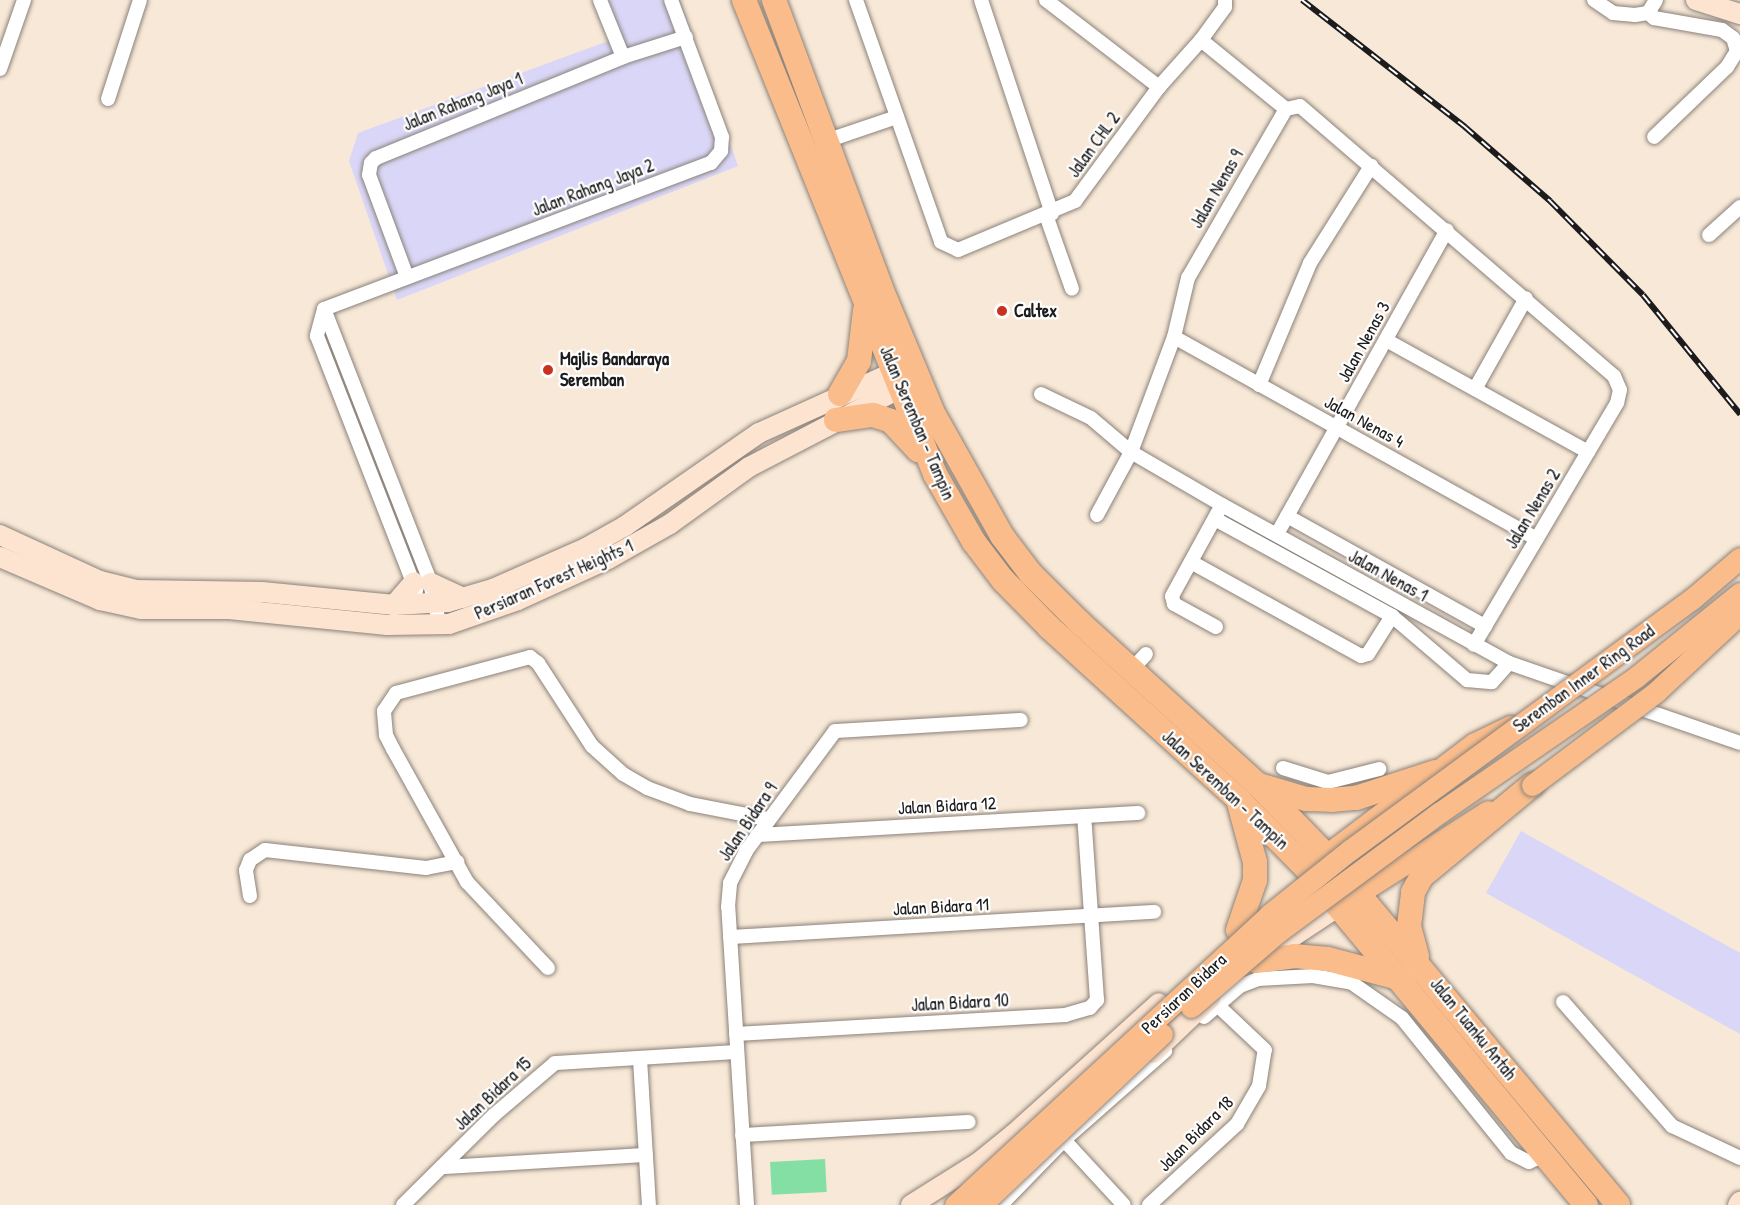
<!DOCTYPE html>
<html>
<head>
<meta charset="utf-8">
<style>
	body { margin:0 }
	#map { position:relative; width:1740px; height:1205px; overflow:hidden; background:#f8e8d7; font-family:"Patrick Hand",sans-serif }
	div>[style] { position:absolute }
	[style*='--x'] { left:calc(var(--x)*1px); top:calc(var(--y)*1px); width:calc(var(--w)*1px); rotate:calc(var(--a)*1deg) }
	.built>* { inset:0; background:#dad6f7 }
	.green>* { inset:0; background:#84dfa5; transform-origin:0 0 }
	.roads { filter:drop-shadow(0 0 2px #8a827a) drop-shadow(0 0 2px #8a827a) }
	.street>* { height:14px; margin:-7px; padding:0 7px; transform-origin:7px; border-radius:7px; background:#fff }
	.secondary>* { height:20px; margin:-10px; padding:0 10px; transform-origin:10px; border-radius:10px; background:#fde4d1 }
	.primary>* { height:21px; margin:-10.5px; padding:0 10.5px; transform-origin:10.5px; border-radius:10.5px; background:#fabc8b }
	.highway>* { height:24px; margin:-12px; padding:0 12px; transform-origin:12px; border-radius:12px; background:#fabc8b }
	.rail>* { height:6px; margin-top:-3px; transform-origin:0; background:repeating-linear-gradient(90deg,#fff 0 11px,#1c1c1c 0 22px); box-sizing:border-box; border-block:2px solid #1c1c1c }
	.bridges { filter:drop-shadow(0 0 2px #8a827a) drop-shadow(0 0 2px #8a827a) }
	.primary-bridge>* { height:21px; margin:-10.5px; padding:0 10.5px; transform-origin:10.5px; border-radius:10.5px; background:#fabc8b }
	.dots>* { width:16px; height:16px; translate:-50% -50%; box-sizing:border-box; border:3px solid #fff; border-radius:50% }
	span { translate:-50% -50%; white-space:nowrap; text-align:center; line-height:1.15; -webkit-text-stroke:4.5px #fff; paint-order:stroke }
	.street-label { font-size:18px; color:#1c1c1c }
	.poi-label { font-size:18px; color:#1c1c1c; font-weight:700 }
	.left { translate:0 -50%; text-align:left }
</style>
</head>
<body>
<div id="map">
	<div class="built">
		<i style="clip-path:polygon(594px 0,680px 0,738px 166px,397px 300px,349px 161px,358px 133px,611px 40px)"></i>
		<i style="clip-path:polygon(1521px 831px,1740px 953px,1740px 1034px,1486px 893px)"></i>
	</div>
	<div class="green">
		<i style="left:825px;top:1159px;width:33px;height:55px;rotate:87deg"></i>
	</div>
	<div class="roads">
		<div class="street">
			<i style="--x:600;--y:0;--w:61;--a:68"></i>
			<i style="--x:856;--y:0;--w:256;--a:70.6"></i>
			<i style="--x:941;--y:242;--w:19;--a:25"></i>
			<i style="--x:958;--y:250;--w:127;--a:-22.7"></i>
			<i style="--x:1075;--y:201;--w:142;--a:-53.6"></i>
			<i style="--x:1159;--y:87;--w:63;--a:-48.2"></i>
			<i style="--x:1201;--y:40;--w:41;--a:-54"></i>
			<i style="--x:1225;--y:7;--w:7;--a:-90"></i>
			<i style="--x:981;--y:0;--w:225;--a:71.6"></i>
			<i style="--x:1046;--y:0;--w:143;--a:37.6"></i>
			<i style="--x:1594;--y:0;--w:23;--a:34"></i>
			<i style="--x:1613;--y:13;--w:22;--a:5"></i>
			<i style="--x:1635;--y:15;--w:13;--a:-9"></i>
			<i style="--x:1648;--y:13;--w:15;--a:-58"></i>
			<i style="--x:1648;--y:13;--w:8;--a:40"></i>
			<i style="--x:1654;--y:18;--w:69;--a:10"></i>
			<i style="--x:1722;--y:30;--w:14;--a:36"></i>
			<i style="--x:1733;--y:38;--w:14;--a:73"></i>
			<i style="--x:1737;--y:51;--w:19;--a:122"></i>
			<i style="--x:1727;--y:67;--w:101;--a:136.2"></i>
			<i style="--x:1201;--y:40;--w:109;--a:39.1"></i>
			<i style="--x:0;--y:69;--w:73;--a:-70.8"></i>
			<i style="--x:108;--y:99;--w:104;--a:-72.1"></i>
			<i style="--x:826;--y:141;--w:75;--a:-18.7"></i>
			<i style="--x:1046;--y:215;--w:78;--a:70.6"></i>
			<i style="--x:1709;--y:235;--w:42;--a:-42.1"></i>
			<i style="--x:407;--y:277;--w:109;--a:-110.4"></i>
			<i style="--x:369;--y:175;--w:12;--a:-81"></i>
			<i style="--x:371;--y:163;--w:7;--a:-45"></i>
			<i style="--x:376;--y:158;--w:267;--a:-22.2"></i>
			<i style="--x:623;--y:57;--w:66;--a:-17.6"></i>
			<i style="--x:324;--y:309;--w:414;--a:-20.7"></i>
			<i style="--x:711;--y:163;--w:16;--a:-50"></i>
			<i style="--x:721;--y:151;--w:14;--a:-86"></i>
			<i style="--x:722;--y:137;--w:146;--a:-110.4"></i>
			<i style="--x:324;--y:309;--w:28;--a:105"></i>
			<i style="--x:317;--y:336;--w:273;--a:68.7"></i>
			<i style="--x:324;--y:309;--w:290;--a:68.7"></i>
			<i style="--x:429;--y:579;--w:48;--a:76.8"></i>
			<i style="--x:1174;--y:337;--w:415;--a:29.1"></i>
			<i style="--x:1386;--y:340;--w:231;--a:29"></i>
			<i style="--x:1259;--y:385;--w:132;--a:-67.3"></i>
			<i style="--x:1310;--y:263;--w:115;--a:-57.8"></i>
			<i style="--x:1475;--y:389;--w:104;--a:-60.7"></i>
			<i style="--x:1041;--y:394;--w:55;--a:25.6"></i>
			<i style="--x:1091;--y:418;--w:52;--a:40.4"></i>
			<i style="--x:1131;--y:452;--w:105;--a:30.2"></i>
			<i style="--x:1222;--y:505;--w:328;--a:28.8"></i>
			<i style="--x:1509;--y:663;--w:244;--a:19.1"></i>
			<i style="--x:1097;--y:515;--w:72;--a:-61.6"></i>
			<i style="--x:1131;--y:452;--w:123;--a:-69.5"></i>
			<i style="--x:1174;--y:337;--w:61;--a:-76.7"></i>
			<i style="--x:1188;--y:278;--w:195;--a:-59.9"></i>
			<i style="--x:1286;--y:109;--w:14;--a:-12"></i>
			<i style="--x:1300;--y:106;--w:414;--a:40.7"></i>
			<i style="--x:1614;--y:376;--w:15;--a:67"></i>
			<i style="--x:1620;--y:390;--w:13;--a:103"></i>
			<i style="--x:1617;--y:403;--w:281;--a:120.6"></i>
			<i style="--x:1287;--y:516;--w:227;--a:29.1"></i>
			<i style="--x:1215;--y:519;--w:202;--a:28.7"></i>
			<i style="--x:1392;--y:616;--w:99;--a:40.5"></i>
			<i style="--x:1467;--y:680;--w:25;--a:5"></i>
			<i style="--x:1492;--y:682;--w:25;--a:-48"></i>
			<i style="--x:1277;--y:534;--w:348;--a:-60.8"></i>
			<i style="--x:1191;--y:562;--w:194;--a:28.9"></i>
			<i style="--x:1361;--y:656;--w:7;--a:-16"></i>
			<i style="--x:1368;--y:654;--w:45;--a:-57.7"></i>
			<i style="--x:1216;--y:627;--w:48;--a:-151.3"></i>
			<i style="--x:1174;--y:604;--w:8;--a:-104"></i>
			<i style="--x:1172;--y:596;--w:96;--a:-61.3"></i>
			<i style="--x:1133;--y:668;--w:19;--a:-47"></i>
			<i style="--x:1283;--y:768;--w:47;--a:17.3"></i>
			<i style="--x:1328;--y:782;--w:53;--a:-14.3"></i>
			<i style="--x:757;--y:835;--w:382;--a:-3.3"></i>
			<i style="--x:250;--y:896;--w:26;--a:-99"></i>
			<i style="--x:246;--y:870;--w:11;--a:-68"></i>
			<i style="--x:250;--y:860;--w:18;--a:-34"></i>
			<i style="--x:265;--y:850;--w:162;--a:6.4"></i>
			<i style="--x:426;--y:868;--w:32;--a:-11"></i>
			<i style="--x:730;--y:937;--w:425;--a:-3.4"></i>
			<i style="--x:548;--y:968;--w:118;--a:-133.3"></i>
			<i style="--x:467;--y:882;--w:152;--a:-119.1"></i>
			<i style="--x:393;--y:749;--w:16;--a:-117"></i>
			<i style="--x:386;--y:735;--w:24;--a:-95"></i>
			<i style="--x:384;--y:711;--w:22;--a:-56"></i>
			<i style="--x:396;--y:693;--w:139;--a:-15"></i>
			<i style="--x:530;--y:657;--w:10;--a:37"></i>
			<i style="--x:538;--y:663;--w:99;--a:57"></i>
			<i style="--x:592;--y:746;--w:42;--a:42.1"></i>
			<i style="--x:623;--y:774;--w:28;--a:30"></i>
			<i style="--x:647;--y:788;--w:46;--a:20.4"></i>
			<i style="--x:690;--y:804;--w:79;--a:10.9"></i>
			<i style="--x:1563;--y:1002;--w:165;--a:48.7"></i>
			<i style="--x:1672;--y:1126;--w:75;--a:25.2"></i>
			<i style="--x:1204;--y:1017;--w:48;--a:-40.7"></i>
			<i style="--x:1240;--y:986;--w:19;--a:-21"></i>
			<i style="--x:1258;--y:979;--w:55;--a:-3.1"></i>
			<i style="--x:1313;--y:976;--w:40;--a:10"></i>
			<i style="--x:1352;--y:983;--w:61;--a:35"></i>
			<i style="--x:1402;--y:1018;--w:174;--a:51.1"></i>
			<i style="--x:1511;--y:1153;--w:20;--a:27"></i>
			<i style="--x:1529;--y:1162;--w:19;--a:-25"></i>
			<i style="--x:736;--y:1034;--w:330;--a:-3.3"></i>
			<i style="--x:1065;--y:1015;--w:26;--a:-16"></i>
			<i style="--x:1090;--y:1008;--w:11;--a:-49"></i>
			<i style="--x:1097;--y:1000;--w:184;--a:-94"></i>
			<i style="--x:640;--y:1059;--w:146;--a:86.5"></i>
			<i style="--x:742;--y:1135;--w:227;--a:-3.3"></i>
			<i style="--x:1064;--y:1140;--w:88;--a:47.3"></i>
			<i style="--x:444;--y:1167;--w:202;--a:-3.4"></i>
			<i style="--x:403;--y:1205;--w:128;--a:-44.7"></i>
			<i style="--x:494;--y:1115;--w:80;--a:-40.4"></i>
			<i style="--x:555;--y:1063;--w:182;--a:-3.5"></i>
			<i style="--x:747;--y:1205;--w:299;--a:-93.6"></i>
			<i style="--x:728;--y:907;--w:24;--a:-85"></i>
			<i style="--x:730;--y:883;--w:36;--a:-63"></i>
			<i style="--x:746;--y:851;--w:149;--a:-53.4"></i>
			<i style="--x:835;--y:731;--w:186;--a:-3.4"></i>
			<i style="--x:1001;--y:1205;--w:91;--a:-45.9"></i>
			<i style="--x:1064;--y:1140;--w:135;--a:-41.4"></i>
			<i style="--x:1149;--y:1205;--w:120;--a:-42.6"></i>
			<i style="--x:1237;--y:1124;--w:44;--a:-59.9"></i>
			<i style="--x:1259;--y:1086;--w:36;--a:-81"></i>
			<i style="--x:1265;--y:1050;--w:73;--a:-136.7"></i>
		</div>
		<div class="secondary">
			<i style="--x:1696;--y:0;--w:46;--a:17.7"></i>
			<i style="--x:0;--y:535;--w:110;--a:24.7"></i>
			<i style="--x:100;--y:581;--w:36;--a:14"></i>
			<i style="--x:135;--y:590;--w:127;--a:0.9"></i>
			<i style="--x:262;--y:592;--w:133;--a:5.6"></i>
			<i style="--x:394;--y:605;--w:54;--a:-3.2"></i>
			<i style="--x:448;--y:602;--w:47;--a:-16.1"></i>
			<i style="--x:493;--y:589;--w:102;--a:-23.8"></i>
			<i style="--x:586;--y:548;--w:45;--a:-29.4"></i>
			<i style="--x:625;--y:526;--w:163;--a:-34.8"></i>
			<i style="--x:759;--y:433;--w:146;--a:-24.3"></i>
			<i style="--x:0;--y:557;--w:109;--a:23.3"></i>
			<i style="--x:100;--y:600;--w:42;--a:12.4"></i>
			<i style="--x:141;--y:609;--w:88;--a:0"></i>
			<i style="--x:229;--y:609;--w:159;--a:5.8"></i>
			<i style="--x:387;--y:625;--w:62;--a:-0.9"></i>
			<i style="--x:449;--y:624;--w:73;--a:-19.2"></i>
			<i style="--x:518;--y:600;--w:99;--a:-24.5"></i>
			<i style="--x:608;--y:559;--w:71;--a:-29.4"></i>
			<i style="--x:670;--y:524;--w:97;--a:-35.8"></i>
			<i style="--x:749;--y:467;--w:169;--a:-27.5"></i>
			<i style="--x:431;--y:583;--w:35;--a:25"></i>
			<i style="--x:394;--y:605;--w:30;--a:-49"></i>
			<i style="--x:1259;--y:959;--w:96;--a:-33.5"></i>
			<i style="--x:1153;--y:1053;--w:79;--a:-43.5"></i>
			<i style="--x:911;--y:1205;--w:79;--a:-32.1"></i>
			<i style="--x:978;--y:1163;--w:46;--a:-38.9"></i>
			<i style="--x:1014;--y:1134;--w:195;--a:-42.1"></i>
			<i style="--x:1738;--y:1205;--w:4;--a:-56"></i>
		</div>
		<div class="primary">
			<i style="--x:1313;--y:865;--w:201;--a:-37.1"></i>
			<i style="--x:1473;--y:744;--w:41;--a:-25.9"></i>
			<i style="--x:1345;--y:902;--w:169;--a:-32.5"></i>
		</div>
		<div class="highway">
			<i style="--x:744;--y:0;--w:511;--a:68.05"></i>
			<i style="--x:935;--y:474;--w:78;--a:60.2"></i>
			<i style="--x:974;--y:542;--w:48;--a:52.7"></i>
			<i style="--x:1003;--y:580;--w:67;--a:45.6"></i>
			<i style="--x:1050;--y:628;--w:256;--a:42.3"></i>
			<i style="--x:1239;--y:800;--w:98;--a:45.4"></i>
			<i style="--x:1308;--y:870;--w:435;--a:50.3"></i>
			<i style="--x:774;--y:0;--w:307;--a:69.6"></i>
			<i style="--x:881;--y:288;--w:135;--a:67.4"></i>
			<i style="--x:933;--y:413;--w:141;--a:60.7"></i>
			<i style="--x:1002;--y:536;--w:48;--a:52.7"></i>
			<i style="--x:1031;--y:574;--w:68;--a:45"></i>
			<i style="--x:1079;--y:622;--w:241;--a:42.3"></i>
			<i style="--x:1257;--y:784;--w:98;--a:45.8"></i>
			<i style="--x:1325;--y:854;--w:457;--a:50.1"></i>
			<i style="--x:840;--y:394;--w:38;--a:-60"></i>
			<i style="--x:859;--y:361;--w:51;--a:-83.3"></i>
			<i style="--x:836;--y:420;--w:37;--a:-8"></i>
			<i style="--x:873;--y:415;--w:19;--a:18"></i>
			<i style="--x:891;--y:421;--w:40;--a:47"></i>
			<i style="--x:1259;--y:785;--w:49;--a:16.6"></i>
			<i style="--x:1306;--y:799;--w:25;--a:2"></i>
			<i style="--x:1331;--y:800;--w:25;--a:-5"></i>
			<i style="--x:1356;--y:798;--w:83;--a:-18.2"></i>
			<i style="--x:1238;--y:930;--w:53;--a:-71.2"></i>
			<i style="--x:1255;--y:880;--w:18;--a:-90"></i>
			<i style="--x:1255;--y:862;--w:61;--a:-105.2"></i>
			<i style="--x:1417;--y:956;--w:31;--a:-105"></i>
			<i style="--x:1409;--y:926;--w:34;--a:-83"></i>
			<i style="--x:1413;--y:892;--w:18;--a:-61"></i>
			<i style="--x:1422;--y:876;--w:143;--a:-39.6"></i>
			<i style="--x:1256;--y:961;--w:38;--a:-7"></i>
			<i style="--x:1294;--y:956;--w:34;--a:5"></i>
			<i style="--x:1328;--y:959;--w:77;--a:15.1"></i>
		</div>
	</div>
	<div class="rail">
		<i style="--x:1302;--y:0;--w:207;--a:37.9"></i>
		<i style="--x:1465;--y:127;--w:113;--a:41"></i>
		<i style="--x:1550;--y:201;--w:132;--a:45.3"></i>
		<i style="--x:1643;--y:295;--w:154;--a:50.8"></i>
	</div>
	<div class="bridges">
		<div class="primary-bridge">
			<i style="--x:1532;--y:785;--w:156;--a:-36.9"></i>
			<i style="--x:1657;--y:691;--w:113;--a:-42.9"></i>
			<i style="--x:1191;--y:1007;--w:115;--a:-40.8"></i>
			<i style="--x:1278;--y:932;--w:200;--a:-36.5"></i>
			<i style="--x:1439;--y:813;--w:239;--a:-34.6"></i>
			<i style="--x:1636;--y:677;--w:134;--a:-38.9"></i>
			<i style="--x:955;--y:1205;--w:429;--a:-42.7"></i>
			<i style="--x:1270;--y:914;--w:102;--a:-38.7"></i>
			<i style="--x:1350;--y:850;--w:424;--a:-36.3"></i>
			<i style="--x:1692;--y:599;--w:63;--a:-40.5"></i>
			<i style="--x:981;--y:1205;--w:249;--a:-43.4"></i>
		</div>
	</div>
	<div class="dots">
		<i style="left:1002px;top:311px;background:#c8321e"></i>
		<i style="left:548px;top:370px;background:#c8321e"></i>
	</div>
	<div class="street-label">
		<span style="left:463px;top:102px;rotate:-22deg">Jalan Rahang Jaya 1</span>
		<span style="left:1094px;top:145px;rotate:-54deg">Jalan CHL 2</span>
		<span style="left:593px;top:188px;rotate:-21deg">Jalan Rahang Jaya 2</span>
		<span style="left:1217px;top:189px;rotate:-60deg">Jalan Nenas 9</span>
		<span style="left:1364px;top:342px;rotate:-61deg">Jalan Nenas 3</span>
		<span style="left:1364px;top:422px;rotate:29deg">Jalan Nenas 4</span>
		<span style="left:917px;top:423px;rotate:67deg">Jalan Seremban - Tampin</span>
		<span style="left:1533px;top:509px;rotate:-59deg">Jalan Nenas 2</span>
		<span style="left:1388px;top:576px;rotate:29deg">Jalan Nenas 1</span>
		<span style="left:554px;top:580px;rotate:-24deg">Persiaran Forest Heights 1</span>
		<span style="left:1584px;top:679px;rotate:-36deg">Seremban Inner Ring Road</span>
		<span style="left:1225px;top:790px;rotate:43deg">Jalan Seremban - Tampin</span>
		<span style="left:947px;top:806px;rotate:-3deg">Jalan Bidara 12</span>
		<span style="left:748px;top:822px;rotate:-56deg">Jalan Bidara 9</span>
		<span style="left:941px;top:907px;rotate:-3deg">Jalan Bidara 11</span>
		<span style="left:1184px;top:994px;rotate:-43deg">Persiaran Bidara</span>
		<span style="left:960px;top:1003px;rotate:-3deg">Jalan Bidara 10</span>
		<span style="left:1473px;top:1029px;rotate:51deg">Jalan Tuanku Antah</span>
		<span style="left:493px;top:1094px;rotate:-43deg">Jalan Bidara 15</span>
		<span style="left:1196px;top:1134px;rotate:-45deg">Jalan Bidara 18</span>
	</div>
	<div class="poi-label">
		<span class="left" style="left:1014px;top:311px">Caltex</span>
		<span class="left" style="left:560px;top:370px">Majlis Bandaraya<br>Seremban</span>
	</div>
</div>
</body>
</html>
